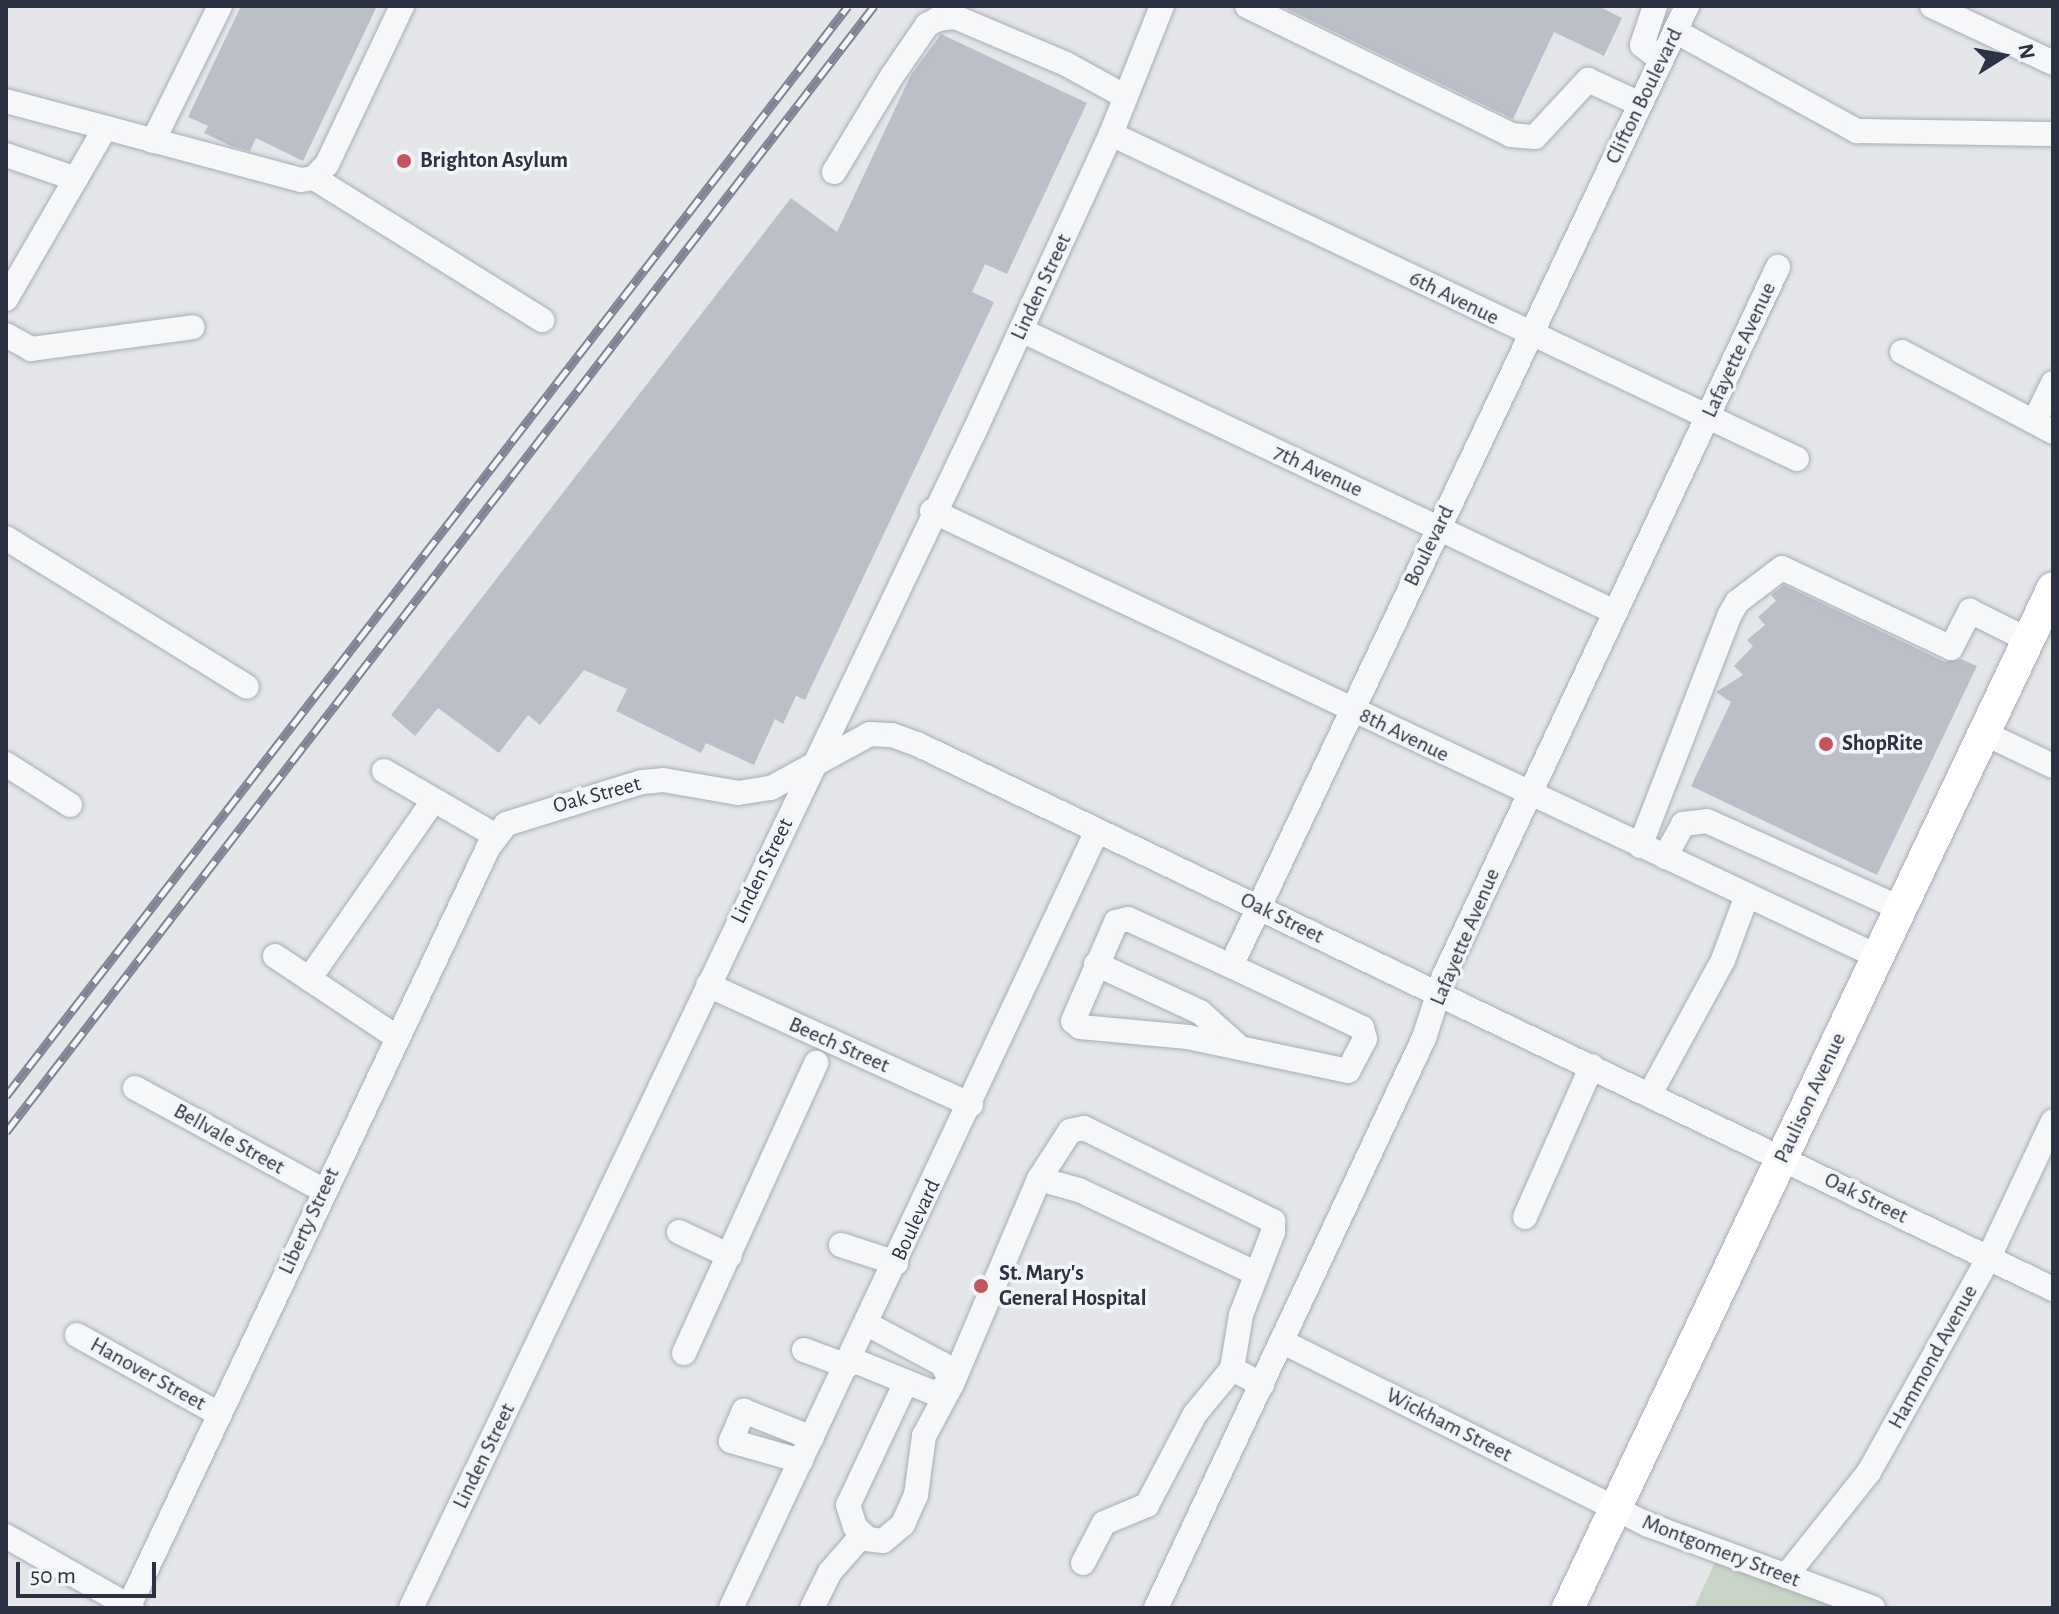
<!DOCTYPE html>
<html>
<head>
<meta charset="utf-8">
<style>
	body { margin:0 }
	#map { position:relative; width:2059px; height:1614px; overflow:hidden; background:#e4e6ea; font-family:"Alegreya Sans",sans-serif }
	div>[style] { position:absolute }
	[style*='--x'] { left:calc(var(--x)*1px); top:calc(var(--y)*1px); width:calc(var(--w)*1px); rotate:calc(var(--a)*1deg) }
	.green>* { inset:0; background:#c8d4c6 }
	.building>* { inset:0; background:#bbbfc7 }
	.roads { filter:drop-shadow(0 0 2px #a9acb4) drop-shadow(0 0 2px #a9acb4) }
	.minor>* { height:24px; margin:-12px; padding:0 12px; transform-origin:12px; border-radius:12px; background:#f6f7f9 }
	.major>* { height:32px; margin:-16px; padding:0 16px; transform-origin:16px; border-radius:16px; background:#fff }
	.rail>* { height:9px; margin-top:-4.5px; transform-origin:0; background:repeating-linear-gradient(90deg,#f3f5f8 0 18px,#7e8493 0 36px); box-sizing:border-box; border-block:2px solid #7e8493 }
	.dots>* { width:22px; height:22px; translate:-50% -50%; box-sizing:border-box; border:4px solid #f3f5f8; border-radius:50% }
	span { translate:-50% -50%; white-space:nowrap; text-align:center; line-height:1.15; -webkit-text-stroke:7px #f3f5f8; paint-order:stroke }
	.street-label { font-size:22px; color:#2d3242 }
	.poi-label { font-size:22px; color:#2d3242; font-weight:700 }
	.left { translate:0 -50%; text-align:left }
	.frame { position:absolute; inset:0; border:8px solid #2d3242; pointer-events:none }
	.north { position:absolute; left:1963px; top:16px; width:80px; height:80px; -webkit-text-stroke:6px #f3f5f8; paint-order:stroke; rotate:79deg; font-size:22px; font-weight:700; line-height:32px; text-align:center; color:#2d3242 }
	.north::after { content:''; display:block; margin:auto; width:28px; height:36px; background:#2d3242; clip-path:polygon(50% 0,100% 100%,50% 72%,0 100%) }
	.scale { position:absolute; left:16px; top:1562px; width:140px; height:36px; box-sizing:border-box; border:4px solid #2d3242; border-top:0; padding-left:10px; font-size:24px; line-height:28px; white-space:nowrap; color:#2d3242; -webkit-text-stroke:6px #f3f5f8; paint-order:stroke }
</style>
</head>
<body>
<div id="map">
	<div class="green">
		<i style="clip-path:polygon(1716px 1560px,1838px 1608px,1694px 1608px)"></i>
	</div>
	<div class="building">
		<i style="clip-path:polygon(241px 6px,377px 6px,303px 161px,256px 138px,250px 151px,231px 146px,204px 133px,208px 126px,188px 117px)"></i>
		<i style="clip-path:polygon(1281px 6px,1598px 6px,1622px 18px,1604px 56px,1554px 32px,1513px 119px)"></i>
		<i style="clip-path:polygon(941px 34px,1087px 103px,1007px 274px,985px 264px,972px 292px,994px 302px,805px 700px,796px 696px,783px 724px,775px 719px,754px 765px,706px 743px,701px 753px,616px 711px,627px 689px,584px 670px,540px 725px,528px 715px,499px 753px,438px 708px,415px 736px,391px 715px,791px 198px,837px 232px,911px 75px)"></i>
		<i style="clip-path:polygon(1784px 585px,1945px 662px,1961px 659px,1977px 666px,1877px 875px,1691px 786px,1731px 702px,1716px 692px,1743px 675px,1734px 666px,1753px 646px,1747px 640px,1765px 625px,1758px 617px,1776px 601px,1771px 595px)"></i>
	</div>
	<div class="roads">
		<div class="minor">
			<i style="--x:1247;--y:6;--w:294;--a:26"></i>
			<i style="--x:1511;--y:135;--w:24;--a:5"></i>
			<i style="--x:1535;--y:137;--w:78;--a:-47.1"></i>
			<i style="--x:1588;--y:80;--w:57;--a:24.8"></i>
			<i style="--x:1655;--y:6;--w:41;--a:108.4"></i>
			<i style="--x:1642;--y:45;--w:24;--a:38"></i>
			<i style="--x:1932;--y:6;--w:134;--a:25.2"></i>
			<i style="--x:1675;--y:31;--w:208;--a:28.8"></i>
			<i style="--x:1857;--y:131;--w:196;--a:0.9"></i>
			<i style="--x:6;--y:101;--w:305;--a:15"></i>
			<i style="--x:301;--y:180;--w:13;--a:-9"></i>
			<i style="--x:314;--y:178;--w:19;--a:-47"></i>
			<i style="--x:327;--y:164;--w:175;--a:-64.6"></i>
			<i style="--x:1111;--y:134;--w:759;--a:25.35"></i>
			<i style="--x:153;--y:141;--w:151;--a:-63.6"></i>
			<i style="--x:6;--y:155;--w:74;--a:18.9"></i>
			<i style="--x:834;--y:172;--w:112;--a:-58.9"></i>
			<i style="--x:892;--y:76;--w:62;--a:-55.5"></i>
			<i style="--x:927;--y:25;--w:13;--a:-29"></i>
			<i style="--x:938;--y:19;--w:17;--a:-7"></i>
			<i style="--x:955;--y:17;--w:121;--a:22.9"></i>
			<i style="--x:1066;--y:64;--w:68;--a:28.8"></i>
			<i style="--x:314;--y:178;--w:269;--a:31.9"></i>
			<i style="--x:6;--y:299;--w:198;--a:-59.9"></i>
			<i style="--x:1021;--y:330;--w:658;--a:25.4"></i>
			<i style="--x:6;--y:335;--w:29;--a:29"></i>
			<i style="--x:31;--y:349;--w:163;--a:-7.7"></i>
			<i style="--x:1902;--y:352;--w:171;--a:27.9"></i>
			<i style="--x:2035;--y:420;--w:41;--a:-64.1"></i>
			<i style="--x:932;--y:511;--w:1045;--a:25.22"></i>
			<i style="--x:6;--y:538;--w:283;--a:31.7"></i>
			<i style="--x:1984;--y:733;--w:76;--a:25.6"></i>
			<i style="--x:6;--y:764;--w:76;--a:32.6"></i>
			<i style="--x:384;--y:771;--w:129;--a:30.1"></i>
			<i style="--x:1640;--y:846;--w:247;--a:-68.8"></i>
			<i style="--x:1729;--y:616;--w:16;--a:-60"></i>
			<i style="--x:1737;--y:602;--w:56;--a:-37.1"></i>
			<i style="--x:1782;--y:568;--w:187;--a:25.3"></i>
			<i style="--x:1951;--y:648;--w:42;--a:-62.8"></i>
			<i style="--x:1970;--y:611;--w:65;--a:26.6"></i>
			<i style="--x:1665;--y:857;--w:38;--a:-61"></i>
			<i style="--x:1683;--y:824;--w:24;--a:-7"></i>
			<i style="--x:1707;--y:821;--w:212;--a:24.3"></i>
			<i style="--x:275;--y:956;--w:148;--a:33.7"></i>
			<i style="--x:1096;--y:964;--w:115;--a:24.8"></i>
			<i style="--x:1200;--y:1012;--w:52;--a:41.9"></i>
			<i style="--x:1231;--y:966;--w:145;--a:25.3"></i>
			<i style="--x:1362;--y:1028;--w:11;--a:75"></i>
			<i style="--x:1365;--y:1039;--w:36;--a:118"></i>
			<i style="--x:1348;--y:1071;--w:164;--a:-168"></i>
			<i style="--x:1188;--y:1037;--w:108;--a:-174.7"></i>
			<i style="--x:1080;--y:1027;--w:9;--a:-139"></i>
			<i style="--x:1073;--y:1021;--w:108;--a:-66.5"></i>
			<i style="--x:1116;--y:922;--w:12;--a:-14"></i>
			<i style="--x:1128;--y:919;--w:113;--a:24.5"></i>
			<i style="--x:1231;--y:966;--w:1063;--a:-64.59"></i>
			<i style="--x:309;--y:979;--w:218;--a:-55.1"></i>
			<i style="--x:708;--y:985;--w:289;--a:24.5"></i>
			<i style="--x:135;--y:1088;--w:214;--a:28.5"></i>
			<i style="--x:1650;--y:1094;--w:153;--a:-61.4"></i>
			<i style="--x:1723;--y:960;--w:66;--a:-69.6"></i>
			<i style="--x:1039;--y:1179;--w:41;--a:15.4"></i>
			<i style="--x:1079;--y:1190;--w:195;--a:25.2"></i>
			<i style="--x:1525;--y:1217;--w:165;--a:-66.1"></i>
			<i style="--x:679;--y:1232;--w:56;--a:25.2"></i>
			<i style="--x:841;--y:1245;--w:58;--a:18.1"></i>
			<i style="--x:867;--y:1324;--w:85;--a:28.1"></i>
			<i style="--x:942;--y:1364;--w:22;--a:63"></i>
			<i style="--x:77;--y:1335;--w:162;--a:29.1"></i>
			<i style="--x:1283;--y:1342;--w:409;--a:26.6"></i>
			<i style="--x:1649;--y:1525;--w:239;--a:20.3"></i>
			<i style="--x:804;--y:1350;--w:46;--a:20.4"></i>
			<i style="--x:684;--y:1353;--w:319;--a:-65.5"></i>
			<i style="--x:850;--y:1359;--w:91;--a:22"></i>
			<i style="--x:934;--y:1393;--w:20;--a:-27"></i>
			<i style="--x:906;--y:1382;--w:136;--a:115.2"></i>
			<i style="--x:848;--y:1505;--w:23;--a:72"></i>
			<i style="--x:855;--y:1527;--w:18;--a:43"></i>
			<i style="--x:868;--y:1539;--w:15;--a:8"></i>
			<i style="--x:883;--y:1541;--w:26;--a:-40"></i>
			<i style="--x:903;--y:1524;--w:32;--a:-66"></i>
			<i style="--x:916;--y:1495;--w:60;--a:-82.3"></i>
			<i style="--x:924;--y:1436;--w:59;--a:-61.7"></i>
			<i style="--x:952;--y:1384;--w:223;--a:-67"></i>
			<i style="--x:1039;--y:1179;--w:57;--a:-57.1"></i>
			<i style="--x:1070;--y:1131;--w:14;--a:-12"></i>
			<i style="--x:1084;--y:1128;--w:211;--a:26.2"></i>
			<i style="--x:1273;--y:1221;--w:11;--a:90"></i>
			<i style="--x:1273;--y:1232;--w:89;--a:111.1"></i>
			<i style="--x:1241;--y:1315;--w:55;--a:99.5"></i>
			<i style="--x:1232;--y:1369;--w:34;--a:27"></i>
			<i style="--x:801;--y:1461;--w:73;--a:-164.1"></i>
			<i style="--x:731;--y:1441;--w:33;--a:-67"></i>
			<i style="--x:744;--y:1411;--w:73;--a:21.7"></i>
			<i style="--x:6;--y:1536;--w:145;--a:29.7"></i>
			<i style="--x:1083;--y:1563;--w:45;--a:-62.3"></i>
			<i style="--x:1104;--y:1523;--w:47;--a:-22.7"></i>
			<i style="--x:1147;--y:1505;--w:103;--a:-62.2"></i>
			<i style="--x:1195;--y:1414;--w:58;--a:-50.6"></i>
			<i style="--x:1786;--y:1576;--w:133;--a:-51.4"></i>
			<i style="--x:1869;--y:1472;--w:246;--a:-60.8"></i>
			<i style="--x:1989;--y:1257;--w:150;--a:-64.8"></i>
			<i style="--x:128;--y:1608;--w:841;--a:-64.65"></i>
			<i style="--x:488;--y:848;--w:30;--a:-53"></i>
			<i style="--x:506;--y:824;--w:142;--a:-17.2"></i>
			<i style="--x:642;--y:782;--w:21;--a:-5"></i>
			<i style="--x:663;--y:780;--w:76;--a:9.8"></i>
			<i style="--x:738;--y:793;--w:33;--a:-9"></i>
			<i style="--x:771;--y:788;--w:113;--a:-28.6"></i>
			<i style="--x:870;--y:734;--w:22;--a:3"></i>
			<i style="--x:892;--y:735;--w:27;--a:20"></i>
			<i style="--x:917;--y:744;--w:1260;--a:25.63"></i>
			<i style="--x:411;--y:1608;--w:1304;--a:-64.42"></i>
			<i style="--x:974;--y:432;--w:328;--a:-65.3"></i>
			<i style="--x:1111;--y:134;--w:138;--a:-68.3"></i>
			<i style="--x:731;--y:1608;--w:859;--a:-64.78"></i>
			<i style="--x:812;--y:1608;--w:40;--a:-63.4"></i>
			<i style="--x:830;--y:1572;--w:50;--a:-49"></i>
			<i style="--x:1156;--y:1608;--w:630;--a:-64.82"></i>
			<i style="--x:1424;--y:1038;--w:65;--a:-72.1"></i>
			<i style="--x:1444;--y:976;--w:784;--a:-64.78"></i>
		</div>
		<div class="major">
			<i style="--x:1568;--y:1608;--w:1129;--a:-64.57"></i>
		</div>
	</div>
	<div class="rail">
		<i style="--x:6;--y:1096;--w:1377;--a:-52.31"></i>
		<i style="--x:6;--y:1132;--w:1422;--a:-52.37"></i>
	</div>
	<div class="dots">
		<i style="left:404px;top:161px;background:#c4545b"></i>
		<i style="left:1826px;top:744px;background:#c4545b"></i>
		<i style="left:981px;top:1286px;background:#c4545b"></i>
	</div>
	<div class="street-label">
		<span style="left:1644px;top:96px;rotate:-64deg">Clifton Boulevard</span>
		<span style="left:1041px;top:287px;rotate:-65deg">Linden Street</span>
		<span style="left:1454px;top:298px;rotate:26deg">6th Avenue</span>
		<span style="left:1739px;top:350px;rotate:-65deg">Lafayette Avenue</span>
		<span style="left:1318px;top:471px;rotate:25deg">7th Avenue</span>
		<span style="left:1429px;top:546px;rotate:-64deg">Boulevard</span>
		<span style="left:1404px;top:735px;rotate:26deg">8th Avenue</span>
		<span style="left:597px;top:795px;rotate:-15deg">Oak Street</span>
		<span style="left:762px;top:871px;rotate:-64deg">Linden Street</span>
		<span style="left:1282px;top:918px;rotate:26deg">Oak Street</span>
		<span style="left:1465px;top:937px;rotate:-67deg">Lafayette Avenue</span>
		<span style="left:839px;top:1045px;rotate:24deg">Beech Street</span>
		<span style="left:1810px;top:1098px;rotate:-65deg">Paulison Avenue</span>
		<span style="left:229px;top:1139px;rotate:29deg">Bellvale Street</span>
		<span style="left:1866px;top:1198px;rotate:26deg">Oak Street</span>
		<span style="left:916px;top:1220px;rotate:-65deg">Boulevard</span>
		<span style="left:309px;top:1221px;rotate:-65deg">Liberty Street</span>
		<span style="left:1933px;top:1357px;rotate:-61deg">Hammond Avenue</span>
		<span style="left:148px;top:1374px;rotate:29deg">Hanover Street</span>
		<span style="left:1449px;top:1425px;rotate:27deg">Wickham Street</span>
		<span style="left:484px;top:1456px;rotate:-64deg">Linden Street</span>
		<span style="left:1721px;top:1551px;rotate:21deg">Montgomery Street</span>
	</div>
	<div class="poi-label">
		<span class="left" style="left:420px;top:161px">Brighton Asylum</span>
		<span class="left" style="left:1842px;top:744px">ShopRite</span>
		<span class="left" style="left:999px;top:1286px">St. Mary's<br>General Hospital</span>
	</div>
	<div class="frame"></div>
	<div class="north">N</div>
	<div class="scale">50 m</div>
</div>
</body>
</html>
